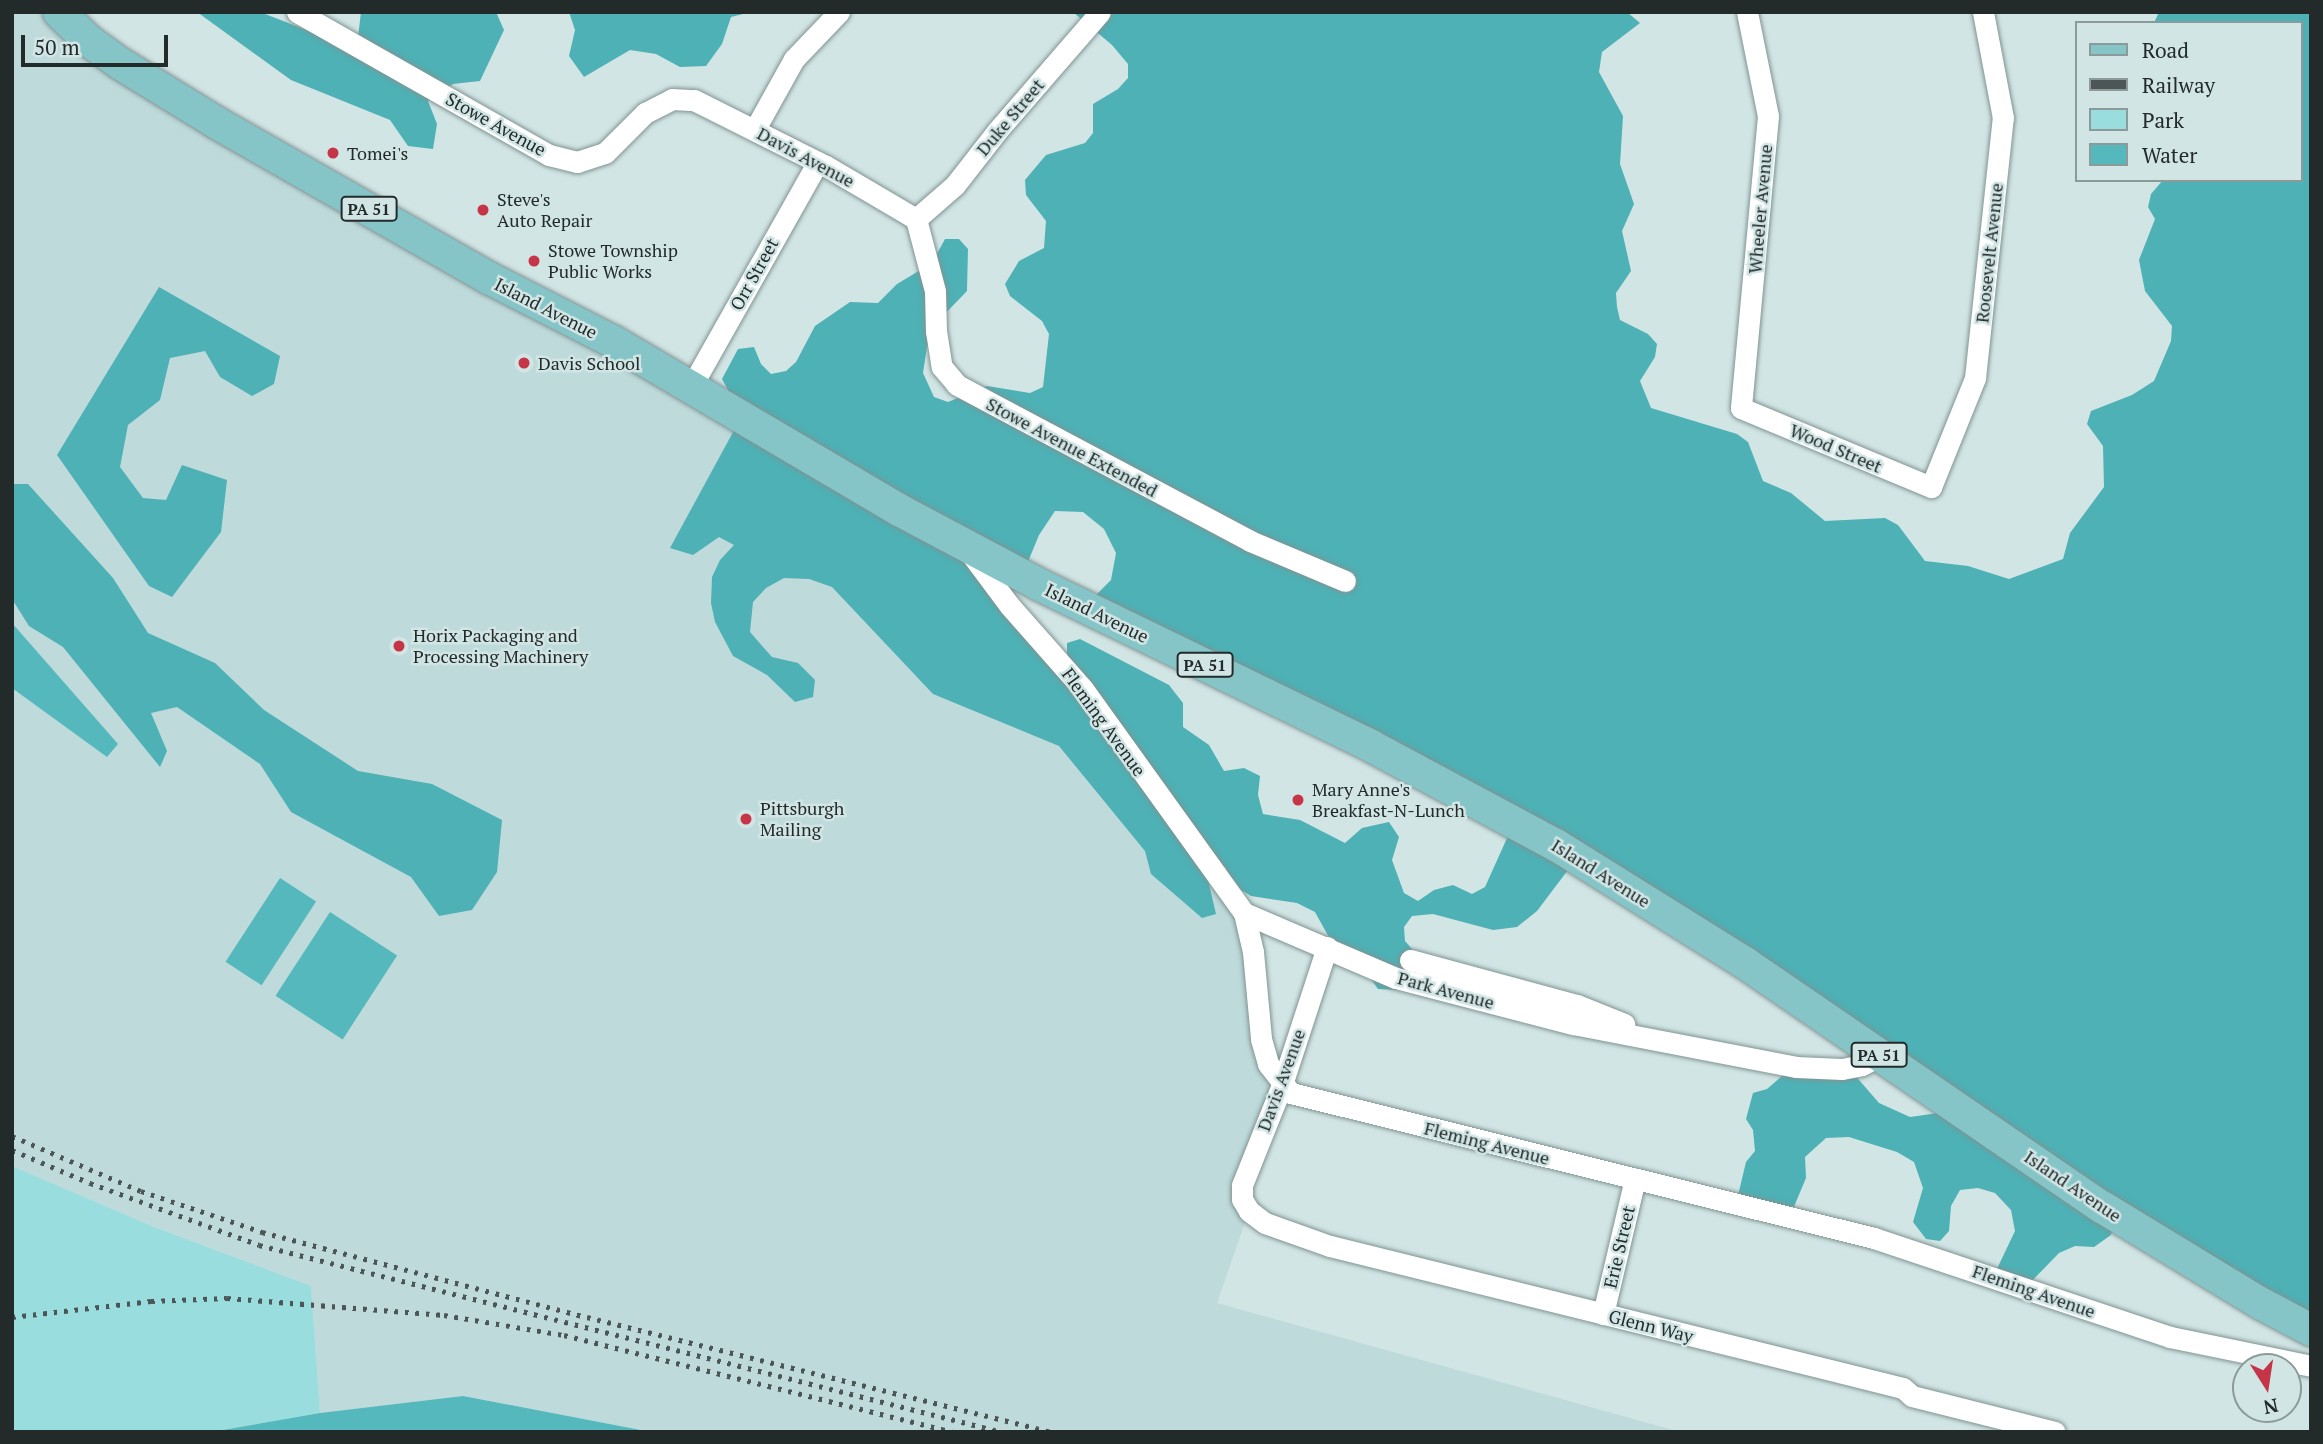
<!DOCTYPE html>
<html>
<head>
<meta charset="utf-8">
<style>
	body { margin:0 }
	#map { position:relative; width:2323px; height:1444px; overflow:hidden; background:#d2e5e5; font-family:"PT Serif",serif }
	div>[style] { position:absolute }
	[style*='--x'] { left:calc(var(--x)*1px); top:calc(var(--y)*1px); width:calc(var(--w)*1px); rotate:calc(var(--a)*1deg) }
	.built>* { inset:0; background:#bedadb }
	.green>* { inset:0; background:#9adddf }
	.forest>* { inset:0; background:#4db1b5 }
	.water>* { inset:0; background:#54b8bc; transform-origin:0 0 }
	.roads { filter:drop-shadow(0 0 2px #819393) drop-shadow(0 0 2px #819393) }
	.street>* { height:21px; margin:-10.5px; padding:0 10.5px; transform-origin:10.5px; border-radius:10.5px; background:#fff }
	.primary>* { height:32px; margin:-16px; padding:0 16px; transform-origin:16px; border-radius:16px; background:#85c5c8 }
	.rail>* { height:5px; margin-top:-2.5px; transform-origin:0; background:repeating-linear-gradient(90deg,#4c5656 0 3.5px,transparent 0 10.5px) }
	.dots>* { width:19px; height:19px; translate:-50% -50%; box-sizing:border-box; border:4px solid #d2e5e5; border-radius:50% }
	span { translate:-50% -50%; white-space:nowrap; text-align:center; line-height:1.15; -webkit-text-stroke:5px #d2e5e5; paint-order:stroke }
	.shield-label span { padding:2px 5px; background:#d2e5e5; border:2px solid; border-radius:5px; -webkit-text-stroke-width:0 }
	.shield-label { font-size:16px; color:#232a2a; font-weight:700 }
	.street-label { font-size:18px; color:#232a2a }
	.poi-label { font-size:18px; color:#232a2a }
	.left { translate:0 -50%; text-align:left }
	.frame { position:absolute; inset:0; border:14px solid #232a2a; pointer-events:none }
	.legend { position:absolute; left:2075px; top:21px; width:228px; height:161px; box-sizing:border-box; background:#d2e5e5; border:2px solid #8c9a9a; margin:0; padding:9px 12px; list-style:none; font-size:21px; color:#232a2a }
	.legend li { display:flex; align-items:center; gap:14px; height:35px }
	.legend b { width:35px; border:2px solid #8c9a9a }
	.north { position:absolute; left:2232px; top:1353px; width:70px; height:70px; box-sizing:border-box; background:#d2e5e5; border:2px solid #8c9a9a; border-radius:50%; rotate:168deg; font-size:19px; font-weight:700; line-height:28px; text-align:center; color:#232a2a }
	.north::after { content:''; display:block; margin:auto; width:24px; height:32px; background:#c53547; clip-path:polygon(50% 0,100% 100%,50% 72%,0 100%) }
	.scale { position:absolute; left:21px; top:35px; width:147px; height:32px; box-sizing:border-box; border:4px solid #232a2a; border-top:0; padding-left:9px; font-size:21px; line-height:24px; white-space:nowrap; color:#232a2a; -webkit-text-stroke:5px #d2e5e5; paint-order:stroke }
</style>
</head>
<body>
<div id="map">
	<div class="built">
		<i style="clip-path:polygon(12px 12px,59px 12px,691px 387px,1244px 913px,1257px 1009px,1282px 1085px,1242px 1185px,1249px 1211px,1217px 1303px,1680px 1432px,651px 1432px,463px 1396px,320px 1413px,311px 1286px,154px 1227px,12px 1166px)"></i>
	</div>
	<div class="green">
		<i style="clip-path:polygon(12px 1166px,154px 1227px,311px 1286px,320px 1413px,211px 1432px,12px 1432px)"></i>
	</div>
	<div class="forest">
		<i style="clip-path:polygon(197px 12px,260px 12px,332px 40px,358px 37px,361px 12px,496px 12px,504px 30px,480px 81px,453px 84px,428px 101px,437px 124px,433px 149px,408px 146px,390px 120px,291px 80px)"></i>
		<i style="clip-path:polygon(569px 12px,751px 12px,731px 17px,722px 44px,706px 66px,680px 67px,656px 54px,630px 50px,584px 77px,569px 56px,575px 30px)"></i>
		<i style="clip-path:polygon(1073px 12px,1627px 12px,1640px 23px,1602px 52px,1599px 72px,1623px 116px,1620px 164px,1634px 204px,1622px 231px,1631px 271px,1616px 293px,1617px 307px,1620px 320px,1648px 334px,1657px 344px,1655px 357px,1640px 381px,1651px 408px,1737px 434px,1748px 442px,1763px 481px,1791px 493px,1825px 521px,1885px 518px,1898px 525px,1925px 561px,1968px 566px,2009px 579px,2063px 559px,2070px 533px,2104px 487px,2103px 446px,2087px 424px,2091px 411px,2132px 395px,2154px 381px,2171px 341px,2172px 326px,2145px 291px,2139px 260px,2155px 219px,2148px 207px,2151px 194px,2163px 180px,2300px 180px,2300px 23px,2154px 23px,2159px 12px,2311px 12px,2311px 1319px,2254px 1290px,1766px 966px,1090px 601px,1111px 580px,1116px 553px,1104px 529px,1083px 512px,1055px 511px,1039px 535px,1025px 569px,735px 403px,722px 379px,738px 349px,754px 347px,761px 364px,771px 374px,786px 371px,796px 362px,815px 326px,850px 302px,878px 303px,897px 284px,932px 263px,945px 239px,959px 239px,968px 249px,967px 291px,937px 322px,927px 347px,923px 373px,934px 397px,948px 402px,987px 386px,1030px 393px,1043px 387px,1049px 334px,1042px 321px,1010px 296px,1005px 284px,1019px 261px,1044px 248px,1046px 221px,1026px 195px,1025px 180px,1046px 155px,1085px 143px,1093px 133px,1093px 104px,1118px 89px,1128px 78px,1128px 64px,1112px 45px)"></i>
		<i style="clip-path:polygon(159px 287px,280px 356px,274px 384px,252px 396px,220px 377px,205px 351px,170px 358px,160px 400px,128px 425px,120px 467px,143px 498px,166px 500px,182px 465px,227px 480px,221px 532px,172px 597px,149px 586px,57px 455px)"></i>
		<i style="clip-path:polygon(738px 423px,964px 554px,1046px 650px,1205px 867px,1216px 914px,1202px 918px,1151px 874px,1145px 851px,1059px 746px,933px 694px,832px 587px,809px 579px,784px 578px,766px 588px,753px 602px,750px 632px,772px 657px,798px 663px,815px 680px,813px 697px,795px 702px,767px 675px,733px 656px,715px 622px,711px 603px,712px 577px,720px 560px,734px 545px,719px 537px,693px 555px,670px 548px)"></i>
		<i style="clip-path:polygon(12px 484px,28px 484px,113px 578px,148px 633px,215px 663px,264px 710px,358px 771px,432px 784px,502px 820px,497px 872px,472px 910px,439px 916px,411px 877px,291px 812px,260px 764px,177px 707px,151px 713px,167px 751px,160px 767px,63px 647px,29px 626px,12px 599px)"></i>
		<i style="clip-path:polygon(1080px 639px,1169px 685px,1183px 703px,1183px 727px,1209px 745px,1224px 771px,1244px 768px,1260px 776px,1258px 795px,1263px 814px,1300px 820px,1345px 843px,1362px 828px,1389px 822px,1399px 837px,1392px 860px,1404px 893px,1418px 901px,1434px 890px,1453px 885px,1472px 894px,1485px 887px,1512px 827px,1574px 862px,1537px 911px,1517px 927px,1493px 930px,1433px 914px,1412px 916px,1404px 927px,1405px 941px,1419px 957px,1412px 980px,1396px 990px,1378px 989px,1359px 962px,1331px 941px,1315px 912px,1297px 903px,1251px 896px,1233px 885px,1225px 867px,1212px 862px,1067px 657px,1067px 643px)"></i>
		<i style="clip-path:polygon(1790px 1069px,1853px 1073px,1879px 1103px,1910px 1117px,1952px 1111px,2115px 1220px,2111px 1235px,2094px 1247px,2075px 1246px,2059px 1253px,2028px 1285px,1995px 1273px,2015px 1231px,2011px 1210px,1995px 1193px,1978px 1188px,1960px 1190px,1951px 1206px,1949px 1231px,1940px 1241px,1926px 1239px,1913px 1222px,1923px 1188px,1914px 1162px,1897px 1152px,1849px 1137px,1826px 1138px,1805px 1157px,1806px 1178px,1793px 1209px,1736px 1204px,1746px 1162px,1755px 1151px,1753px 1130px,1746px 1119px,1753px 1093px,1767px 1089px)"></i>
	</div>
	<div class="water">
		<i style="clip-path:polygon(12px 623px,118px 744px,107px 757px,12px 688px)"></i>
		<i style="left:280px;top:878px;width:43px;height:100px;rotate:33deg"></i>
		<i style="left:330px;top:912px;width:80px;height:100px;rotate:33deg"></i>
		<i style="clip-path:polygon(463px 1396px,651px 1432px,211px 1432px,320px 1413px)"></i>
	</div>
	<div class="roads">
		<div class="street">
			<i style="--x:297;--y:12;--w:290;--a:29.6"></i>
			<i style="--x:549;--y:155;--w:29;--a:14"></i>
			<i style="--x:577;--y:162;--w:29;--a:-18"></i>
			<i style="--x:605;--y:153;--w:57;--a:-45"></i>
			<i style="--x:645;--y:113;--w:30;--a:-27"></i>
			<i style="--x:672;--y:99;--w:22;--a:3"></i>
			<i style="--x:694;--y:100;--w:148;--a:26.6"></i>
			<i style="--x:826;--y:166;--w:104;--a:30.5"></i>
			<i style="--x:1747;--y:12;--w:106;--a:78.6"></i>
			<i style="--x:1768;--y:116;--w:293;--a:95.3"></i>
			<i style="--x:1741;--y:408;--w:206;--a:22.6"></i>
			<i style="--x:1931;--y:487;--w:118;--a:-68"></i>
			<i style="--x:1975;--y:378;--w:262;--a:-83.9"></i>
			<i style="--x:2003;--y:118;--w:108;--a:-100.7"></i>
			<i style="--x:755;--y:129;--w:80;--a:-60.9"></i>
			<i style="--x:794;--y:59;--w:65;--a:-46.2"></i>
			<i style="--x:916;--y:219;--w:74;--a:75.2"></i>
			<i style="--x:935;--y:291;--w:40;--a:88.6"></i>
			<i style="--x:936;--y:331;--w:36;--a:81"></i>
			<i style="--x:942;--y:367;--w:23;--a:50"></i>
			<i style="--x:957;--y:385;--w:332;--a:28"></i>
			<i style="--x:1250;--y:541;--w:103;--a:22.8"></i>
			<i style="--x:916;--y:219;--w:52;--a:-41.1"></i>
			<i style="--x:955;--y:185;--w:68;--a:-52.1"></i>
			<i style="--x:997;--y:131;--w:157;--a:-49.1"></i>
			<i style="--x:691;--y:387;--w:258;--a:-60.6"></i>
			<i style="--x:968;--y:550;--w:69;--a:53.3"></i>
			<i style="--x:1009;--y:605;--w:112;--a:48.6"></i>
			<i style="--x:1083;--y:689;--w:276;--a:54.3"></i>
			<i style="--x:1244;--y:913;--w:40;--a:77"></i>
			<i style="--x:1253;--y:952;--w:87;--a:84.7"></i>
			<i style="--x:1261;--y:1039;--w:26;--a:74"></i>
			<i style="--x:1268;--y:1064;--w:37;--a:52"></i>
			<i style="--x:1291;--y:1093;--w:601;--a:13.97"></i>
			<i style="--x:1874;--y:1238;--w:312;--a:18.5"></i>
			<i style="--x:2170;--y:1337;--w:144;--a:11.6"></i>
			<i style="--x:1244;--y:913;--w:165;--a:23.2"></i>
			<i style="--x:1396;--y:978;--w:183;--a:14.6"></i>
			<i style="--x:1573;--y:1024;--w:227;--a:10.9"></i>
			<i style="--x:1796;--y:1067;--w:46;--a:2.5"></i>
			<i style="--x:1842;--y:1069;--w:20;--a:-11"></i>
			<i style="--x:1862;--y:1065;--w:20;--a:-27"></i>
			<i style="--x:1327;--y:947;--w:145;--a:108.1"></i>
			<i style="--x:1282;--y:1085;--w:108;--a:111.8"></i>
			<i style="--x:1242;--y:1185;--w:14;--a:90"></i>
			<i style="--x:1242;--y:1199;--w:14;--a:60"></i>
			<i style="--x:1249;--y:1211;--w:20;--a:37"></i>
			<i style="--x:1265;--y:1223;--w:69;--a:19.5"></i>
			<i style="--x:1330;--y:1246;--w:590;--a:13.92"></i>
			<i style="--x:1903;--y:1388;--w:12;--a:42"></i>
			<i style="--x:1912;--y:1396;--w:147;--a:14.1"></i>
			<i style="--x:1410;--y:960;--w:173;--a:15.1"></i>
			<i style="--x:1577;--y:1005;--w:51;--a:22"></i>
			<i style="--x:1603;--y:1314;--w:139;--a:-76.7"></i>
		</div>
		<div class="primary">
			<i style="--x:59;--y:12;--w:42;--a:44"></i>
			<i style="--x:89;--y:41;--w:39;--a:36"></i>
			<i style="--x:121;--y:64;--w:113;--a:31.6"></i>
			<i style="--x:217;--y:123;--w:315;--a:29.7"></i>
			<i style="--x:491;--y:279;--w:138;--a:27.1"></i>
			<i style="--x:614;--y:342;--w:331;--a:30.5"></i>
			<i style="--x:899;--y:510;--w:157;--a:28"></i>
			<i style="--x:1038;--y:584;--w:370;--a:25.9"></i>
			<i style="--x:1371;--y:746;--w:210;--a:28.2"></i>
			<i style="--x:1556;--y:845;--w:223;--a:32"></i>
			<i style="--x:1745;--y:963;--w:432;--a:34.4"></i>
			<i style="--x:2102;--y:1207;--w:185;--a:31.3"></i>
			<i style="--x:2260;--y:1303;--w:58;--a:27.9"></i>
		</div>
	</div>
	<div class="rail">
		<i style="--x:12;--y:1136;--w:140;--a:23.1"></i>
		<i style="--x:141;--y:1191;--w:128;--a:18.7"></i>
		<i style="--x:262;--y:1232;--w:336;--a:14.7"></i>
		<i style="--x:587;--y:1317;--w:478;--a:13.9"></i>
		<i style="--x:12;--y:1150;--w:85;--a:22.9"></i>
		<i style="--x:90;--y:1183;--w:180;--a:20.1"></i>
		<i style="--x:259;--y:1245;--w:766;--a:14.13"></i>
		<i style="--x:12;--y:1317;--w:140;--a:-6.6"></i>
		<i style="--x:151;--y:1301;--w:76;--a:-2.3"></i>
		<i style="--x:227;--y:1298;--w:218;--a:4.5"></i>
		<i style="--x:444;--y:1315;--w:122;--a:9.5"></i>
		<i style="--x:564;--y:1335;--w:400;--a:14"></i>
	</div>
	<div class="dots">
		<i style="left:333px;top:153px;background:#c53547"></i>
		<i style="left:483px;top:210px;background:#c53547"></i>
		<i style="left:534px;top:261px;background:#c53547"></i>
		<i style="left:524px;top:363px;background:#c53547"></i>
		<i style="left:399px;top:646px;background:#c53547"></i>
		<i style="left:1298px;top:800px;background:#c53547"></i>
		<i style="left:746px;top:819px;background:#c53547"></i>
	</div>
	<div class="shield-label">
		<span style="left:369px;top:209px">PA 51</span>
		<span style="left:1205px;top:665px">PA 51</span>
		<span style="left:1879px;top:1055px">PA 51</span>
	</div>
	<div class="street-label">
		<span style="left:1010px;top:117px;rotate:-50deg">Duke Street</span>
		<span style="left:496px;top:124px;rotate:29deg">Stowe Avenue</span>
		<span style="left:806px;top:157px;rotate:28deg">Davis Avenue</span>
		<span style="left:1760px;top:209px;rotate:-85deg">Wheeler Avenue</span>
		<span style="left:1989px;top:253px;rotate:-84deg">Roosevelt Avenue</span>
		<span style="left:754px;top:274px;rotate:-61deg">Orr Street</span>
		<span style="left:546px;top:308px;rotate:27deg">Island Avenue</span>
		<span style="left:1072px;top:447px;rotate:28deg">Stowe Avenue Extended</span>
		<span style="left:1836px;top:448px;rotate:23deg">Wood Street</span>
		<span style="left:1097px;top:613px;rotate:26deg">Island Avenue</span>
		<span style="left:1104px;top:722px;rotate:54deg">Fleming Avenue</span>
		<span style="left:1601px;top:873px;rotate:32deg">Island Avenue</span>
		<span style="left:1446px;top:990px;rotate:15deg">Park Avenue</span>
		<span style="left:1281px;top:1080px;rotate:-70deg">Davis Avenue</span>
		<span style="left:1487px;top:1143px;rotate:14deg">Fleming Avenue</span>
		<span style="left:2073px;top:1186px;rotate:34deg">Island Avenue</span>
		<span style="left:1619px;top:1247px;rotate:-77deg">Erie Street</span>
		<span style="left:2034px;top:1291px;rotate:19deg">Fleming Avenue</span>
		<span style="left:1651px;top:1326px;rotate:14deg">Glenn Way</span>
	</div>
	<div class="poi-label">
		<span class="left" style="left:347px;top:153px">Tomei's</span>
		<span class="left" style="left:497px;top:210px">Steve's<br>Auto Repair</span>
		<span class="left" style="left:548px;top:261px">Stowe Township<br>Public Works</span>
		<span class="left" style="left:538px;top:363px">Davis School</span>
		<span class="left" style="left:413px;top:646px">Horix Packaging and<br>Processing Machinery</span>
		<span class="left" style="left:1312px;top:800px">Mary Anne's<br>Breakfast-N-Lunch</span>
		<span class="left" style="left:760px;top:819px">Pittsburgh<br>Mailing</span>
	</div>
	<div class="frame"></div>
	<ul class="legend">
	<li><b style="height:9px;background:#85c5c8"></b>Road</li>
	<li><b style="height:9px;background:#4c5656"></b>Railway</li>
	<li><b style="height:19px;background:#9adddf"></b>Park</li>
	<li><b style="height:19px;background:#54b8bc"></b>Water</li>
	</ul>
	<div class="north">N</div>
	<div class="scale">50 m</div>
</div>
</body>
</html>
